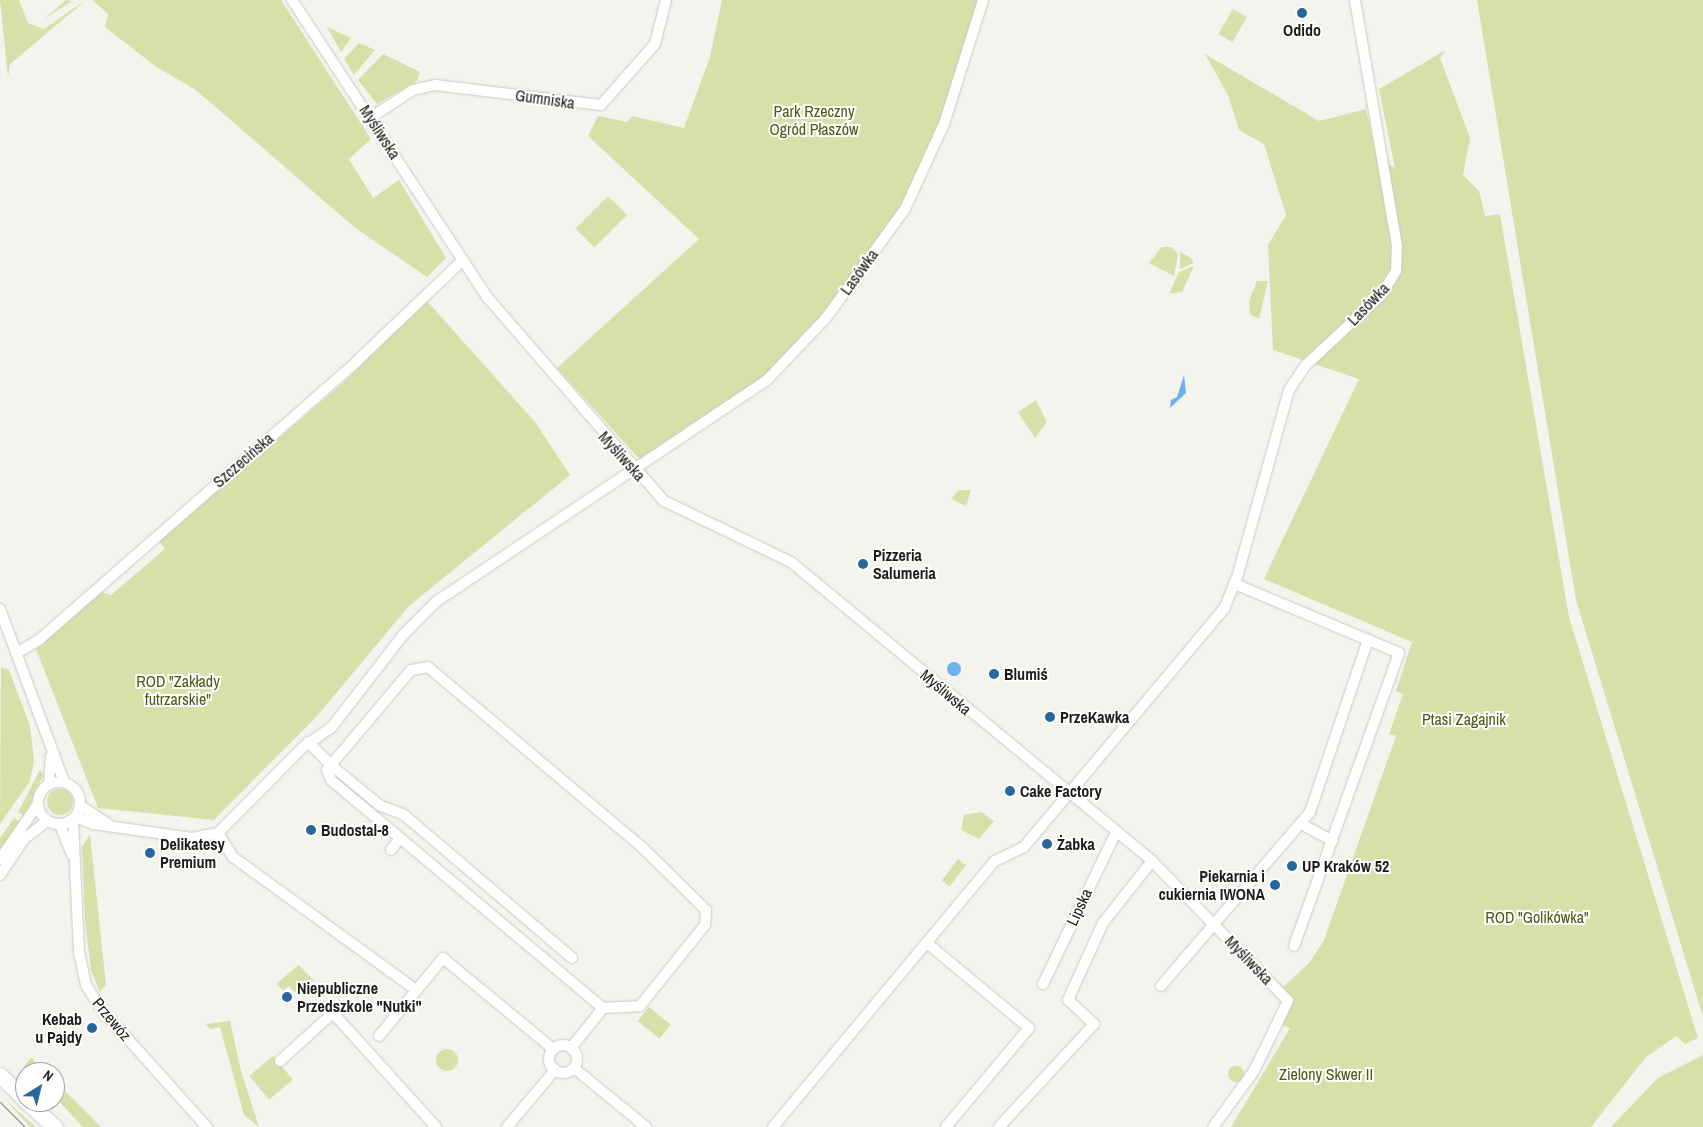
<!DOCTYPE html>
<html>
<head>
<meta charset="utf-8">
<style>
	body { margin:0 }
	#map { position:relative; width:1703px; height:1127px; overflow:hidden; background:#f2f4ed; font-family:"Archivo Narrow",sans-serif }
	div>[style] { position:absolute }
	[style*='--x'] { left:calc(var(--x)*1px); top:calc(var(--y)*1px); width:calc(var(--w)*1px); rotate:calc(var(--a)*1deg) }
	.green>* { inset:0; background:#d8e0a9; transform-origin:0 0 }
	.round { border-radius:50% }
	.water>* { inset:0; background:#6fb1ee }
	.roads { filter:drop-shadow(0 0 1px #c8c9c3) drop-shadow(0 0 1px #c8c9c3) }
	.minor>* { height:10px; margin:-5px; padding:0 5px; transform-origin:5px; border-radius:5px; background:#fff }
	.minor>.ring { margin:-5px; padding:0; box-sizing:content-box; background:none; border:10px solid #fff; border-radius:50% }
	.primary>* { height:15px; margin:-7.5px; padding:0 7.5px; transform-origin:7.5px; border-radius:7.5px; background:#fff }
	.tram>* { height:1px; margin:-0.5px; padding:0 0.5px; transform-origin:0.5px; border-radius:0.5px; background:#6a6b67 }
	.dots>* { width:14px; height:14px; translate:-50% -50%; box-sizing:border-box; border:2px solid #fffffe; border-radius:50% }
	span { translate:-50% -50%; white-space:nowrap; text-align:center; line-height:1.15; -webkit-text-stroke:4px #fffffe; paint-order:stroke }
	.poi-label { font-size:16px; color:#1c1c1a; font-weight:700 }
	.left { translate:0 -50%; text-align:left }
	.right { translate:-100% -50%; text-align:right }
	.street-label { font-size:16px; color:#1c1c1a }
	.park-label { font-size:16px; color:#515717 }
	.north { position:absolute; left:15px; top:1062px; width:50px; height:50px; box-sizing:border-box; background:#fffffe; border:1px solid #a4a4a3; border-radius:50%; rotate:36deg; font-size:14px; font-weight:700; line-height:20px; text-align:center; color:#1c1c1a }
	.north::after { content:''; display:block; margin:auto; width:18px; height:22px; background:#28679d; clip-path:polygon(50% 0,100% 100%,50% 72%,0 100%) }
</style>
</head>
<body>
<div id="map">
	<div class="green">
		<i style="clip-path:polygon(0 0,19px 0,28px 23px,44px 29px,86px 0,10px 64px,8px 77px)"></i>
		<i style="clip-path:polygon(66px 0,72px 1px,44px 19px)"></i>
		<i style="clip-path:polygon(92px 0,281px 0,371px 139px,349px 159px,373px 198px,399px 180px,446px 258px,427px 277px,354px 227px,196px 90px,155px 66px,105px 27px,108px 14px)"></i>
		<i style="clip-path:polygon(722px 0,980px 0,944px 123px,904px 208px,826px 317px,754px 388px,642px 462px,557px 368px,699px 239px,588px 136px,598px 116px,627px 122px,632px 116px,684px 128px,710px 57px)"></i>
		<i style="clip-path:polygon(1477px 0,1703px 0,1703px 1017px,1576px 600px)"></i>
		<i style="left:1233px;top:9px;width:16px;height:29px;rotate:30deg"></i>
		<i style="clip-path:polygon(327px 27px,351px 38px,341px 52px)"></i>
		<i style="clip-path:polygon(359px 43px,375px 50px,354px 75px,344px 59px)"></i>
		<i style="clip-path:polygon(1446px 50px,1440px 58px,1470px 138px,1463px 175px,1479px 191px,1485px 216px,1500px 214px,1569px 617px,1698px 1038px,1685px 1044px,1676px 1036px,1646px 1057px,1591px 1127px,1231px 1127px,1290px 1028px,1282px 1025px,1294px 999px,1283px 987px,1310px 962px,1324px 940px,1396px 736px,1389px 734px,1403px 694px,1396px 691px,1412px 642px,1264px 579px,1359px 379px,1273px 350px,1268px 245px,1286px 215px,1264px 144px,1239px 130px,1228px 95px,1205px 54px,1319px 121px,1366px 109px,1377px 158px,1395px 168px,1379px 89px)"></i>
		<i style="clip-path:polygon(383px 54px,420px 72px,417px 81px,377px 104px,358px 80px)"></i>
		<i style="left:608px;top:196px;width:27px;height:46px;rotate:45deg"></i>
		<i style="clip-path:polygon(1162px 247px,1171px 247px,1178px 254px,1174px 276px,1149px 263px)"></i>
		<i style="clip-path:polygon(1180px 252px,1191px 258px,1194px 263px,1180px 269px)"></i>
		<i style="clip-path:polygon(1194px 266px,1182px 292px,1169px 294px,1179px 272px)"></i>
		<i style="clip-path:polygon(1257px 281px,1268px 281px,1259px 319px,1250px 314px,1249px 301px)"></i>
		<i style="clip-path:polygon(427px 301px,535px 422px,570px 475px,409px 606px,317px 716px,214px 820px,98px 808px,36px 649px,102px 592px,111px 595px,165px 549px,159px 541px,342px 384px)"></i>
		<i style="clip-path:polygon(1036px 400px,1047px 422px,1035px 438px,1018px 412px)"></i>
		<i style="clip-path:polygon(959px 490px,971px 490px,966px 506px,951px 499px)"></i>
		<i style="clip-path:polygon(1px 667px,9px 670px,30px 726px,34px 761px,30px 781px,0 824px)"></i>
		<i style="clip-path:polygon(40px 770px,43px 775px,25px 816px,18px 812px)"></i>
		<i class="round" style="left:47px;top:789px;width:26px;height:26px"></i>
		<i style="clip-path:polygon(981px 812px,994px 821px,979px 839px,961px 830px,964px 815px)"></i>
		<i style="clip-path:polygon(14px 818px,20px 822px,0 852px,0 838px)"></i>
		<i style="clip-path:polygon(90px 835px,106px 985px,100px 992px,91px 970px,85px 920px,82px 846px)"></i>
		<i style="left:958px;top:859px;width:10px;height:27px;rotate:37deg"></i>
		<i style="clip-path:polygon(299px 965px,314px 981px,294px 992px,289px 986px,283px 991px,276px 984px)"></i>
		<i style="left:649px;top:1007px;width:28px;height:18px;rotate:39deg"></i>
		<i style="clip-path:polygon(230px 1021px,241px 1071px,259px 1127px,244px 1115px,220px 1027px,210px 1029px,206px 1024px)"></i>
		<i class="round" style="left:436px;top:1049px;width:22px;height:22px"></i>
		<i style="clip-path:polygon(1703px 1055px,1703px 1127px,1611px 1127px,1658px 1078px)"></i>
		<i style="left:273px;top:1056px;width:31px;height:31px;rotate:50deg"></i>
		<i style="clip-path:polygon(32px 1057px,34px 1061px,46px 1072px,30px 1072px,24px 1066px)"></i>
		<i class="round" style="left:1228px;top:1066px;width:16px;height:16px"></i>
		<i style="clip-path:polygon(55px 1081px,101px 1127px,83px 1127px,55px 1097px)"></i>
		<i style="clip-path:polygon(0 1094px,12px 1106px,36px 1127px,30px 1127px)"></i>
	</div>
	<div class="water">
		<i style="clip-path:polygon(1184px 375px,1186px 393px,1170px 408px,1171px 400px,1177px 397px)"></i>
		<i class="round" style="left:947px;top:662px;width:14px;height:14px"></i>
	</div>
	<div class="roads">
		<div class="minor">
			<i style="--x:292;--y:0;--w:357;--a:56.7"></i>
			<i style="--x:488;--y:298;--w:269;--a:49.1"></i>
			<i style="--x:664;--y:501;--w:141;--a:25.7"></i>
			<i style="--x:791;--y:562;--w:469;--a:39.6"></i>
			<i style="--x:1152;--y:861;--w:195;--a:45.8"></i>
			<i style="--x:1288;--y:1001;--w:78;--a:115.9"></i>
			<i style="--x:1254;--y:1071;--w:69;--a:126.2"></i>
			<i style="--x:370;--y:118;--w:51;--a:-33.1"></i>
			<i style="--x:413;--y:90;--w:23;--a:-13"></i>
			<i style="--x:435;--y:85;--w:167;--a:6.9"></i>
			<i style="--x:601;--y:105;--w:81;--a:-48.5"></i>
			<i style="--x:655;--y:44;--w:45;--a:-76"></i>
			<i style="--x:1235;--y:584;--w:178;--a:22.8"></i>
			<i style="--x:1399;--y:653;--w:311;--a:109.7"></i>
			<i style="--x:0;--y:609;--w:184;--a:69.7"></i>
			<i style="--x:17;--y:653;--w:27;--a:-31"></i>
			<i style="--x:40;--y:639;--w:422;--a:-41.2"></i>
			<i style="--x:357;--y:361;--w:146;--a:-43.6"></i>
			<i style="--x:308;--y:742;--w:33;--a:45"></i>
			<i style="--x:331;--y:765;--w:6;--a:129"></i>
			<i style="--x:327;--y:770;--w:11;--a:68"></i>
			<i style="--x:331;--y:780;--w:355;--a:40"></i>
			<i style="--x:603;--y:1008;--w:37;--a:-3"></i>
			<i style="--x:640;--y:1006;--w:104;--a:-51.3"></i>
			<i style="--x:705;--y:925;--w:15;--a:-86"></i>
			<i style="--x:706;--y:910;--w:88;--a:-135.5"></i>
			<i style="--x:643;--y:848;--w:281;--a:-139.9"></i>
			<i style="--x:428;--y:667;--w:17;--a:170"></i>
			<i style="--x:411;--y:670;--w:124;--a:130.1"></i>
			<i style="--x:331;--y:765;--w:62;--a:39.8"></i>
			<i style="--x:379;--y:805;--w:26;--a:21"></i>
			<i style="--x:403;--y:814;--w:222;--a:40.4"></i>
			<i class="ring" style="left:38px;top:782px;width:32px;height:32px"></i>
			<i style="--x:49;--y:784;--w:28;--a:-86"></i>
			<i style="--x:81;--y:806;--w:34;--a:34"></i>
			<i style="--x:76;--y:817;--w:18;--a:22"></i>
			<i style="--x:93;--y:824;--w:100;--a:8"></i>
			<i style="--x:192;--y:838;--w:26;--a:-11"></i>
			<i style="--x:218;--y:833;--w:120;--a:-45.3"></i>
			<i style="--x:302;--y:748;--w:35;--a:-35"></i>
			<i style="--x:331;--y:728;--w:119;--a:-52.2"></i>
			<i style="--x:404;--y:634;--w:47;--a:-45"></i>
			<i style="--x:437;--y:601;--w:396;--a:-33.8"></i>
			<i style="--x:766;--y:381;--w:87;--a:-46.4"></i>
			<i style="--x:826;--y:318;--w:135;--a:-54.1"></i>
			<i style="--x:905;--y:209;--w:94;--a:-65.4"></i>
			<i style="--x:944;--y:124;--w:130;--a:-72.5"></i>
			<i style="--x:73;--y:820;--w:132;--a:87.4"></i>
			<i style="--x:79;--y:952;--w:34;--a:78"></i>
			<i style="--x:86;--y:985;--w:28;--a:58"></i>
			<i style="--x:101;--y:1009;--w:159;--a:48.1"></i>
			<i style="--x:1301;--y:824;--w:36;--a:28"></i>
			<i style="--x:60;--y:825;--w:32;--a:68"></i>
			<i style="--x:218;--y:833;--w:28;--a:58"></i>
			<i style="--x:233;--y:857;--w:226;--a:36"></i>
			<i style="--x:391;--y:850;--w:15;--a:-53"></i>
			<i style="--x:0;--y:859;--w:67;--a:-55.4"></i>
			<i style="--x:0;--y:875;--w:43;--a:-56.3"></i>
			<i style="--x:24;--y:839;--w:29;--a:-38"></i>
			<i style="--x:927;--y:943;--w:133;--a:39.8"></i>
			<i style="--x:1029;--y:1028;--w:129;--a:130"></i>
			<i style="--x:1043;--y:984;--w:169;--a:-64.3"></i>
			<i style="--x:1161;--y:986;--w:229;--a:-49.4"></i>
			<i style="--x:1310;--y:812;--w:182;--a:-71.4"></i>
			<i style="--x:379;--y:1036;--w:101;--a:-50.6"></i>
			<i style="--x:443;--y:958;--w:143;--a:39.6"></i>
			<i class="ring" style="left:549px;top:1045px;width:18px;height:18px"></i>
			<i style="--x:571;--y:1048;--w:51;--a:-51.3"></i>
			<i style="--x:280;--y:1061;--w:72;--a:-42.2"></i>
			<i style="--x:333;--y:1013;--w:154;--a:47.9"></i>
			<i style="--x:574;--y:1068;--w:93;--a:39.3"></i>
			<i style="--x:507;--y:1127;--w:75;--a:-49.9"></i>
			<i style="--x:773;--y:1127;--w:346;--a:-50.2"></i>
			<i style="--x:995;--y:861;--w:32;--a:-26"></i>
			<i style="--x:1024;--y:847;--w:311;--a:-50"></i>
			<i style="--x:1224;--y:609;--w:38;--a:-68"></i>
			<i style="--x:1238;--y:574;--w:191;--a:-74.5"></i>
			<i style="--x:1289;--y:390;--w:30;--a:-56"></i>
			<i style="--x:1306;--y:365;--w:103;--a:-43"></i>
			<i style="--x:1381;--y:295;--w:28;--a:-58"></i>
			<i style="--x:1396;--y:271;--w:25;--a:-88"></i>
			<i style="--x:1397;--y:246;--w:250;--a:-99.7"></i>
			<i style="--x:999;--y:1127;--w:140;--a:-47.3"></i>
			<i style="--x:1094;--y:1024;--w:35;--a:-137"></i>
			<i style="--x:1068;--y:1000;--w:85;--a:-65.6"></i>
			<i style="--x:1103;--y:923;--w:79;--a:-51.7"></i>
		</div>
		<div class="primary">
			<i style="--x:0;--y:1075;--w:35;--a:45"></i>
			<i style="--x:27;--y:1102;--w:38;--a:42"></i>
		</div>
	</div>
	<div class="tram">
		<i style="--x:0;--y:1102;--w:35;--a:45"></i>
	</div>
	<div class="dots">
		<i style="left:1302px;top:13px;background:#28679d"></i>
		<i style="left:863px;top:564px;background:#28679d"></i>
		<i style="left:994px;top:674px;background:#28679d"></i>
		<i style="left:1050px;top:717px;background:#28679d"></i>
		<i style="left:1010px;top:791px;background:#28679d"></i>
		<i style="left:311px;top:830px;background:#28679d"></i>
		<i style="left:1047px;top:844px;background:#28679d"></i>
		<i style="left:150px;top:853px;background:#28679d"></i>
		<i style="left:1292px;top:866px;background:#28679d"></i>
		<i style="left:1275px;top:885px;background:#28679d"></i>
		<i style="left:287px;top:997px;background:#28679d"></i>
		<i style="left:92px;top:1028px;background:#28679d"></i>
	</div>
	<div class="poi-label">
		<span style="left:1302px;top:30px">Odido</span>
		<span class="left" style="left:873px;top:564px">Pizzeria<br>Salumeria</span>
		<span class="left" style="left:1004px;top:674px">Blumiś</span>
		<span class="left" style="left:1060px;top:717px">PrzeKawka</span>
		<span class="left" style="left:1020px;top:791px">Cake Factory</span>
		<span class="left" style="left:321px;top:830px">Budostal-8</span>
		<span class="left" style="left:160px;top:853px">Delikatesy<br>Premium</span>
		<span class="left" style="left:1057px;top:844px">Żabka</span>
		<span class="left" style="left:1302px;top:866px">UP Kraków 52</span>
		<span class="right" style="left:1265px;top:885px">Piekarnia i<br>cukiernia IWONA</span>
		<span class="left" style="left:297px;top:997px">Niepubliczne<br>Przedszkole "Nutki"</span>
		<span class="right" style="left:82px;top:1028px">Kebab<br>u Pajdy</span>
	</div>
	<div class="street-label">
		<span style="left:545px;top:99px;rotate:8deg">Gumniska</span>
		<span style="left:380px;top:132px;rotate:57deg">Myśliwska</span>
		<span style="left:859px;top:272px;rotate:-54deg">Lasówka</span>
		<span style="left:1368px;top:304px;rotate:-46deg">Lasówka</span>
		<span style="left:622px;top:456px;rotate:48deg">Myśliwska</span>
		<span style="left:243px;top:460px;rotate:-41deg">Szczecińska</span>
		<span style="left:946px;top:692px;rotate:40deg">Myśliwska</span>
		<span style="left:1079px;top:907px;rotate:-65deg">Lipska</span>
		<span style="left:1249px;top:960px;rotate:46deg">Myśliwska</span>
		<span style="left:112px;top:1019px;rotate:50deg">Przewóz</span>
	</div>
	<div class="park-label">
		<span style="left:814px;top:120px">Park Rzeczny<br>Ogród Płaszów</span>
		<span style="left:178px;top:690px">ROD "Zakłady<br>futrzarskie"</span>
		<span style="left:1464px;top:719px">Ptasi Zagajnik</span>
		<span style="left:1537px;top:917px">ROD "Golikówka"</span>
		<span style="left:1326px;top:1074px">Zielony Skwer II</span>
	</div>
	<div class="north">N</div>
</div>
</body>
</html>
